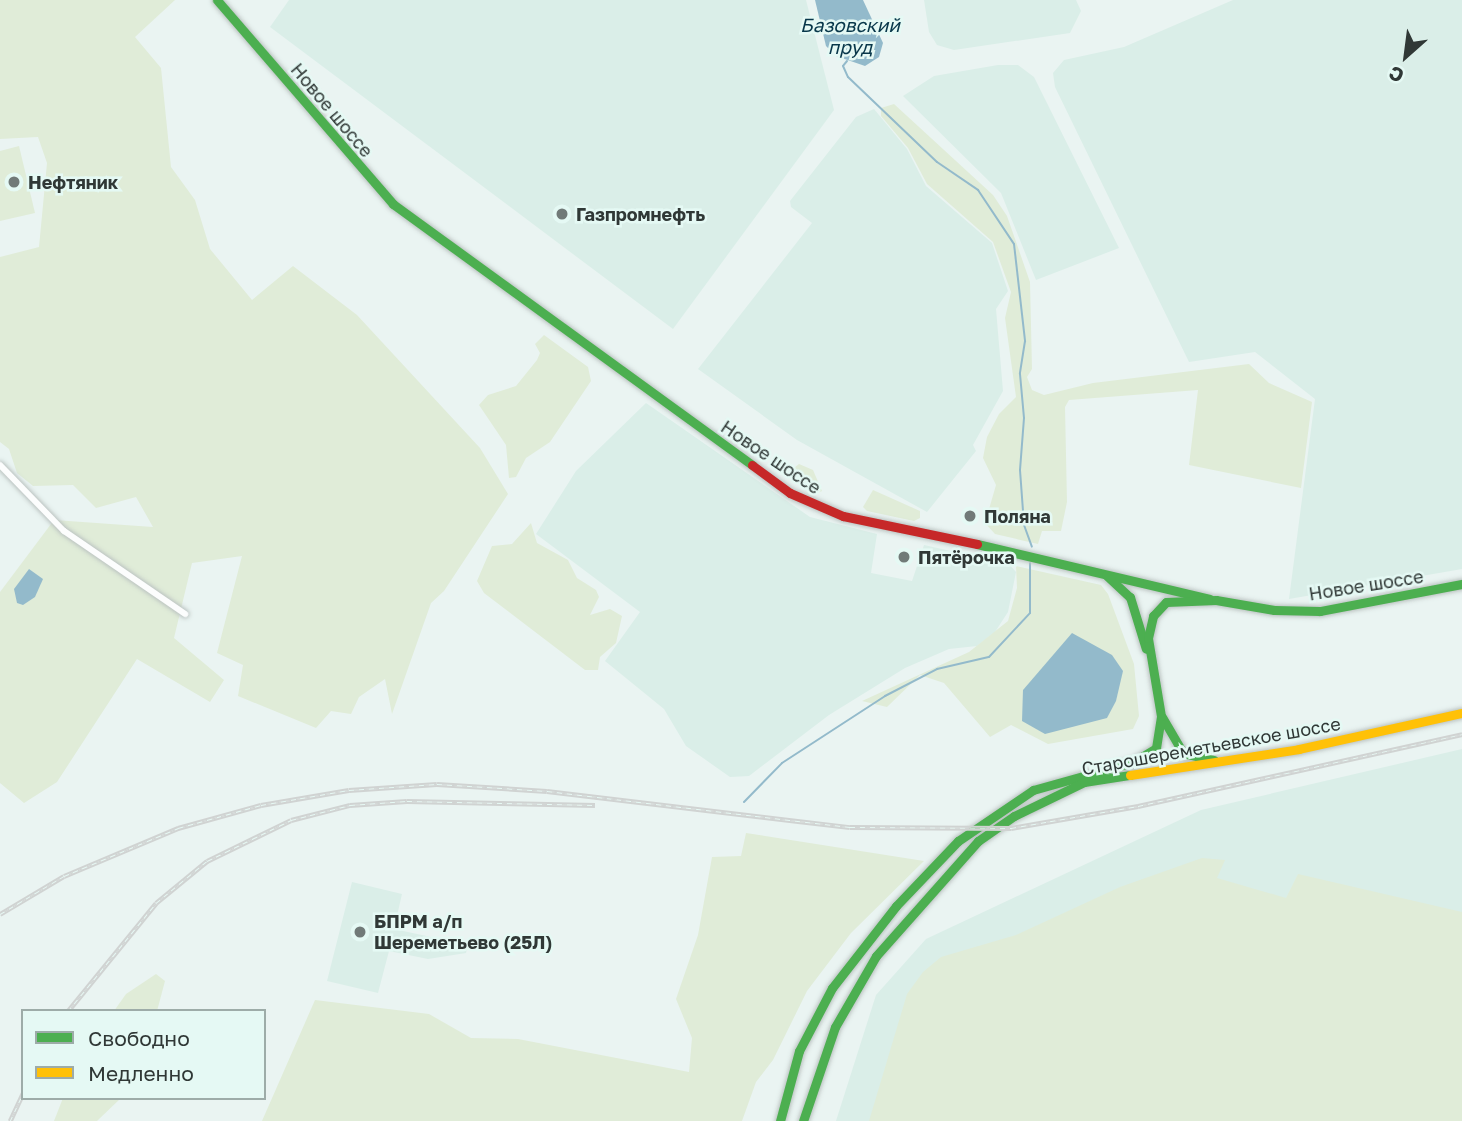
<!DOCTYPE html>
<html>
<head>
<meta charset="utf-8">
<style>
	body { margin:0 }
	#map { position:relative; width:1462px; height:1121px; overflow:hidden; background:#eaf4f2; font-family:"Golos Text",sans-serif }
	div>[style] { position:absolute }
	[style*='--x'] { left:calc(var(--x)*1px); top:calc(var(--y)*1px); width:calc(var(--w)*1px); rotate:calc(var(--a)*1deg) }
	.built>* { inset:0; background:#daeee8 }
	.green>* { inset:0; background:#e0ecd8 }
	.water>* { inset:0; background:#93bacb }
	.stream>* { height:2px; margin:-1px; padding:0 1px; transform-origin:1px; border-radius:1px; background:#93bacb }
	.roads { filter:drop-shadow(0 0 2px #bbc3c1) drop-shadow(0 0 2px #bbc3c1) }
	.street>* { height:6px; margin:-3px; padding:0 3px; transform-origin:3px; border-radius:3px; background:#fcfdfd }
	.fast>* { height:9px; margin:-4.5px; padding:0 4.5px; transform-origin:4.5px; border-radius:4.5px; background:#4caf50 }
	.slow>* { height:9px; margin:-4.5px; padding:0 4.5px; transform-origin:4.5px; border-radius:4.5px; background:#ffc107 }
	.jam>* { height:9px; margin:-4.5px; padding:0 4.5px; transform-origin:4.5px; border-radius:4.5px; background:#c62828 }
	.rail>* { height:4.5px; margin-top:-2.25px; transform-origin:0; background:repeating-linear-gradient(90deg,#e5f9f4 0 5px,#d0d3d2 0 10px); box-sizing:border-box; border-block:2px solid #d0d3d2 }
	.dots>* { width:19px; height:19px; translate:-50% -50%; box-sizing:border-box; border:4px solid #e5f9f4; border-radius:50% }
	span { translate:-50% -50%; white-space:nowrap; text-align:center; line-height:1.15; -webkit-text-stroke:5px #e5f9f4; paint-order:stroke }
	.street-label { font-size:18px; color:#303836 }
	.poi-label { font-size:18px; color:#303836; font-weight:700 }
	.left { translate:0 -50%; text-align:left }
	.water-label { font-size:19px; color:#08374a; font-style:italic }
	.legend { position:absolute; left:21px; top:1009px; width:245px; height:91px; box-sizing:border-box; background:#e5f9f4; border:2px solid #9daca8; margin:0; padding:9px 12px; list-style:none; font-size:21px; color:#303836 }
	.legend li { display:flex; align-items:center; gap:14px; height:35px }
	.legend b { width:35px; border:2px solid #9daca8 }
	.north { position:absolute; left:1371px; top:21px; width:70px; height:70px; -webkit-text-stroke:5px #e5f9f4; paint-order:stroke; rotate:208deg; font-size:19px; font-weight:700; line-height:28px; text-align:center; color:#303836 }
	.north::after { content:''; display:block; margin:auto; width:24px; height:32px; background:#303836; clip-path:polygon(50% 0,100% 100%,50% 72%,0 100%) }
</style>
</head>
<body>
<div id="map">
	<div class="built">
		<i style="clip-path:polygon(289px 0,806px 0,834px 110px,673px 329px,270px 27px)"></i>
		<i style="clip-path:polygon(924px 0,1076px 0,1081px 11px,1070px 33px,954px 50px,937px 45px,929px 32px)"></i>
		<i style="clip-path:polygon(1233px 0,1462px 0,1462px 569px,1289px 599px,1315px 399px,1255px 352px,1189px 362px,1055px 87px,1053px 73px,1064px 60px,1124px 47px)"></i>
		<i style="clip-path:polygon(998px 65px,1018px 65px,1034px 77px,1119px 248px,1036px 280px,1001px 193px,903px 96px,934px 76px)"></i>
		<i style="clip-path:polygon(874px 109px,907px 149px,926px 186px,992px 243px,1008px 291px,996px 309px,1003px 391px,973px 445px,976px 451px,927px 512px,797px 440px,698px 369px,812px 223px,791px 207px,790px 201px,856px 117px)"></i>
		<i style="clip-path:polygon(646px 403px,810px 517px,877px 534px,871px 573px,912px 581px,924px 545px,1009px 564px,1016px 572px,1008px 612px,995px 632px,977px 646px,949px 649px,905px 668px,829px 715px,749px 776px,730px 777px,686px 746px,664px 709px,605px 661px,640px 612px,536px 534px,576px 471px)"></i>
		<i style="clip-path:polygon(1462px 749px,1462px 1121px,836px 1121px,876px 995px,926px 939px,1201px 810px)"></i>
		<i style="clip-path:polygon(352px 882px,402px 894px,394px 929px,468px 945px,466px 953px,428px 959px,389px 951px,378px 993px,327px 981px)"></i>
	</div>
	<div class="green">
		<i style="clip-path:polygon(0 0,175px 0,135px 37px,161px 68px,171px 167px,195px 200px,210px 249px,252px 300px,293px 266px,357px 315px,480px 448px,508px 494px,444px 591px,431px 603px,392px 714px,385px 679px,359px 697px,351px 714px,331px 711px,316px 728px,238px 696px,243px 665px,217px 653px,242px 556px,192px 563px,174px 638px,224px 680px,210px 702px,137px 659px,57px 782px,24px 803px,0 783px,0 592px,54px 520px,153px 527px,136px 497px,96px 508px,73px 485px,33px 486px,17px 473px,9px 449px,0 442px,0 257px,39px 247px,47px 163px,38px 137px,0 139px)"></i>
		<i style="clip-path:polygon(894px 104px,993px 195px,1007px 216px,1030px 282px,1032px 369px,1027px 377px,1032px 390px,1044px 395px,1093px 383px,1249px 364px,1269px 383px,1312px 402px,1301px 488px,1189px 465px,1198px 390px,1069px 400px,1065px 407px,1067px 502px,1061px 531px,1042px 531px,1038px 544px,995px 534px,985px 523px,996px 485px,983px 458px,987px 437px,999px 414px,1016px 397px,1005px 318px,1011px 292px,993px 242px,927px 184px,908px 148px,881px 116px,881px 108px)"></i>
		<i style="clip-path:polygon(19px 146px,35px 213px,0 221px,0 151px)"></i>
		<i style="clip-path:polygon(544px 335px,588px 367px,591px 381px,550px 442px,526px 458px,516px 477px,509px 478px,506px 445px,479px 405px,488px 395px,516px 386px,537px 360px,540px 353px,535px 344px)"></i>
		<i style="clip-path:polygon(799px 464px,813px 470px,822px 491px,818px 493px,795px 482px,794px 468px)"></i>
		<i style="clip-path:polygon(873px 490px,920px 511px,920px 518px,914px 521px,867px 511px,863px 507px)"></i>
		<i style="clip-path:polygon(531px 523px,537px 543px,568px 560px,577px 578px,596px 590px,599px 597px,590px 615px,610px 609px,622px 616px,616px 643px,600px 657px,598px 670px,585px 670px,484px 593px,477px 581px,492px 546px,512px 544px)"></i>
		<i style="clip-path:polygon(1016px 566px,1101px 585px,1108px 594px,1134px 664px,1139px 716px,1133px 729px,1048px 744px,1011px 725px,990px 737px,944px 683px,920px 675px,887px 707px,862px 701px,969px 652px,1008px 621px,1017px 588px)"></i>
		<i style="clip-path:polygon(746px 833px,924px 861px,851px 933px,807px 991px,773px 1060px,756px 1082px,742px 1121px,262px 1121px,315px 1000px,429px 1014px,471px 1038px,518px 1039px,689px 1072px,692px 1038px,676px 999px,698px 935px,712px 857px,741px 856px)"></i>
		<i style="clip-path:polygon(1202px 858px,1225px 860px,1217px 878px,1286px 898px,1298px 874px,1462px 912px,1462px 1121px,869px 1121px,907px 994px,923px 972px,941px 957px,1016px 935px,1120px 887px)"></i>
		<i style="clip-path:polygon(156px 974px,165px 981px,157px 1011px,114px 1011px,126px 994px)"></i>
		<i style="clip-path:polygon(63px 1098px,121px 1098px,97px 1121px,54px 1121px)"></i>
	</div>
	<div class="water">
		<i style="clip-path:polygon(815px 0,863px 0,883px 43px,879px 57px,865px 66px,836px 56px,826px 46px)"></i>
		<i style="clip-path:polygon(29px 569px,43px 579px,35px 597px,23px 605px,17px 603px,14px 589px)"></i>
		<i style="clip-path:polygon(1072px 633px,1112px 655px,1123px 671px,1116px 701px,1107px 718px,1045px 734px,1022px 721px,1023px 690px)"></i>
	</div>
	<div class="stream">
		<i style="--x:847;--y:61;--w:6;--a:129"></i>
		<i style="--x:843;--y:66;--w:12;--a:66"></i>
		<i style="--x:848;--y:77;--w:123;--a:43.7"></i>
		<i style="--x:937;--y:162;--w:50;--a:34.3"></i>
		<i style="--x:978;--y:190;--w:65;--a:56.3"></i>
		<i style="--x:1014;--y:244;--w:98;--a:83.5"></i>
		<i style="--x:1025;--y:341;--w:33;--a:99"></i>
		<i style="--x:1020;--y:374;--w:44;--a:84.8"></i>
		<i style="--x:1024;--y:418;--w:52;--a:94.4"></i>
		<i style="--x:1020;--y:470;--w:55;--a:85.8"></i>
		<i style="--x:1024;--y:525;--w:23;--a:70"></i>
		<i style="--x:744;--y:802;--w:54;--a:-45.7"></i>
		<i style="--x:782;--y:763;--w:123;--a:-33"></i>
		<i style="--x:885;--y:696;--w:59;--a:-27.4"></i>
		<i style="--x:937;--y:669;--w:53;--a:-13"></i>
		<i style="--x:989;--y:657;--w:60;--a:-47"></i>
		<i style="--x:1030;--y:613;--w:50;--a:-90"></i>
	</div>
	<div class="roads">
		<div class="street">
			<i style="--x:0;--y:465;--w:92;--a:45.9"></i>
			<i style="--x:64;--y:531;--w:147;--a:34.4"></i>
		</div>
		<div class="fast">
			<i style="--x:217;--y:0;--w:269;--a:49.2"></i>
			<i style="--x:393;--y:204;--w:444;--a:36"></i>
			<i style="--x:977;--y:544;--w:239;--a:13.3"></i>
			<i style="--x:1106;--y:575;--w:33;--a:43"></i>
			<i style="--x:1130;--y:597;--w:54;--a:72.9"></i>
			<i style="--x:1162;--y:717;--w:42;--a:59.7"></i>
			<i style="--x:1183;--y:753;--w:32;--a:13"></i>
			<i style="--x:780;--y:1121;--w:73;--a:-74.8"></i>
			<i style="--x:799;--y:1051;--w:71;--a:-62.4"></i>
			<i style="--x:832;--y:988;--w:104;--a:-52"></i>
			<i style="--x:896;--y:906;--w:90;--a:-46.4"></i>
			<i style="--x:958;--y:841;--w:91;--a:-34.2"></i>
			<i style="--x:1033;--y:790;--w:104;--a:-15.6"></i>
			<i style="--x:1133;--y:762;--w:27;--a:-31"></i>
			<i style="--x:1156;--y:748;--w:32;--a:-81"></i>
			<i style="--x:1161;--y:716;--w:79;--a:-99.5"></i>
			<i style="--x:1148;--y:638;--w:23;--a:-77"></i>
			<i style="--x:1153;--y:616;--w:19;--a:-47"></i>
			<i style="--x:1166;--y:602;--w:50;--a:-2.3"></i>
			<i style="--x:1216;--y:600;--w:59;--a:9.8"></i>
			<i style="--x:1274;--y:610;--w:46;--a:1.2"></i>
			<i style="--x:1320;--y:611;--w:145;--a:-10.8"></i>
			<i style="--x:803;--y:1121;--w:99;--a:-71.2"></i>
			<i style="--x:835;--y:1027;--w:82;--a:-60"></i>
			<i style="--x:876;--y:956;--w:154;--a:-48.4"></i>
			<i style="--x:978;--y:841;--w:44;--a:-34.8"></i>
			<i style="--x:1014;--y:816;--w:78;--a:-25.9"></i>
			<i style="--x:1084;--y:782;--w:47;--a:-8.7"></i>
		</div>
		<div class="slow">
			<i style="--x:1130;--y:775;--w:171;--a:-8.7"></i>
			<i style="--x:1299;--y:749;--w:167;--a:-12.5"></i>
		</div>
		<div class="jam">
			<i style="--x:752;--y:465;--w:47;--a:36.4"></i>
			<i style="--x:790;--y:493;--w:58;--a:23.5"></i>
			<i style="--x:843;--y:516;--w:137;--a:11.8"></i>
		</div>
	</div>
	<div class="rail">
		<i style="--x:0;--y:914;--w:74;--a:-30.7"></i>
		<i style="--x:64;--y:876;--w:124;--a:-22.8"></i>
		<i style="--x:178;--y:828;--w:86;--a:-15.5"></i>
		<i style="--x:261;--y:805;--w:89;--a:-9.7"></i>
		<i style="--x:349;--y:790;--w:88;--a:-3.9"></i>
		<i style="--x:437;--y:784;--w:110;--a:3.6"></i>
		<i style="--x:547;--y:791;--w:305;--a:6.8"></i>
		<i style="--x:850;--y:827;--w:161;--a:0.4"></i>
		<i style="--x:1011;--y:828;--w:129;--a:-9.8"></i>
		<i style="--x:1138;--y:806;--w:332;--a:-12.5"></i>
		<i style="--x:68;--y:1011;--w:139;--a:-50.8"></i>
		<i style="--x:156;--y:903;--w:66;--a:-39.5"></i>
		<i style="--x:207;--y:861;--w:93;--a:-26"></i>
		<i style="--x:291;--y:820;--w:61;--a:-14.3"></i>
		<i style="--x:350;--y:805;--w:57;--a:-4"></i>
		<i style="--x:407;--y:801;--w:188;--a:1.2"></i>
		<i style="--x:10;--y:1121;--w:31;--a:-65"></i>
	</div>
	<div class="dots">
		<i style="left:14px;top:182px;background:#717a78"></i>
		<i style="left:562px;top:214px;background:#717a78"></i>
		<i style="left:970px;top:516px;background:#717a78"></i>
		<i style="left:904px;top:557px;background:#717a78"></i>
		<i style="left:360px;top:932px;background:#717a78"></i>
	</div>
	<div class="street-label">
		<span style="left:332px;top:110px;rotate:50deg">Новое шоссе</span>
		<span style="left:771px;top:457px;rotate:34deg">Новое шоссе</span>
		<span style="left:1366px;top:585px;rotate:-9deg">Новое шоссе</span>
		<span style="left:1211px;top:746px;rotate:-10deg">Старошереметьевское шоссе</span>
	</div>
	<div class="poi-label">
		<span class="left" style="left:28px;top:182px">Нефтяник</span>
		<span class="left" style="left:576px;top:214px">Газпромнефть</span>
		<span class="left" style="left:984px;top:516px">Поляна</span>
		<span class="left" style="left:918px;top:557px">Пятёрочка</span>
		<span class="left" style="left:374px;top:932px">БПРМ а/п<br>Шереметьево (25Л)</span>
	</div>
	<div class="water-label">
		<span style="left:850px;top:36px">Базовский<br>пруд</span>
	</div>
	<ul class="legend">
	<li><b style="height:9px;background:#4caf50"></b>Свободно</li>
	<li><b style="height:9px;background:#ffc107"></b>Медленно</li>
	</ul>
	<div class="north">С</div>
</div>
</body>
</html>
